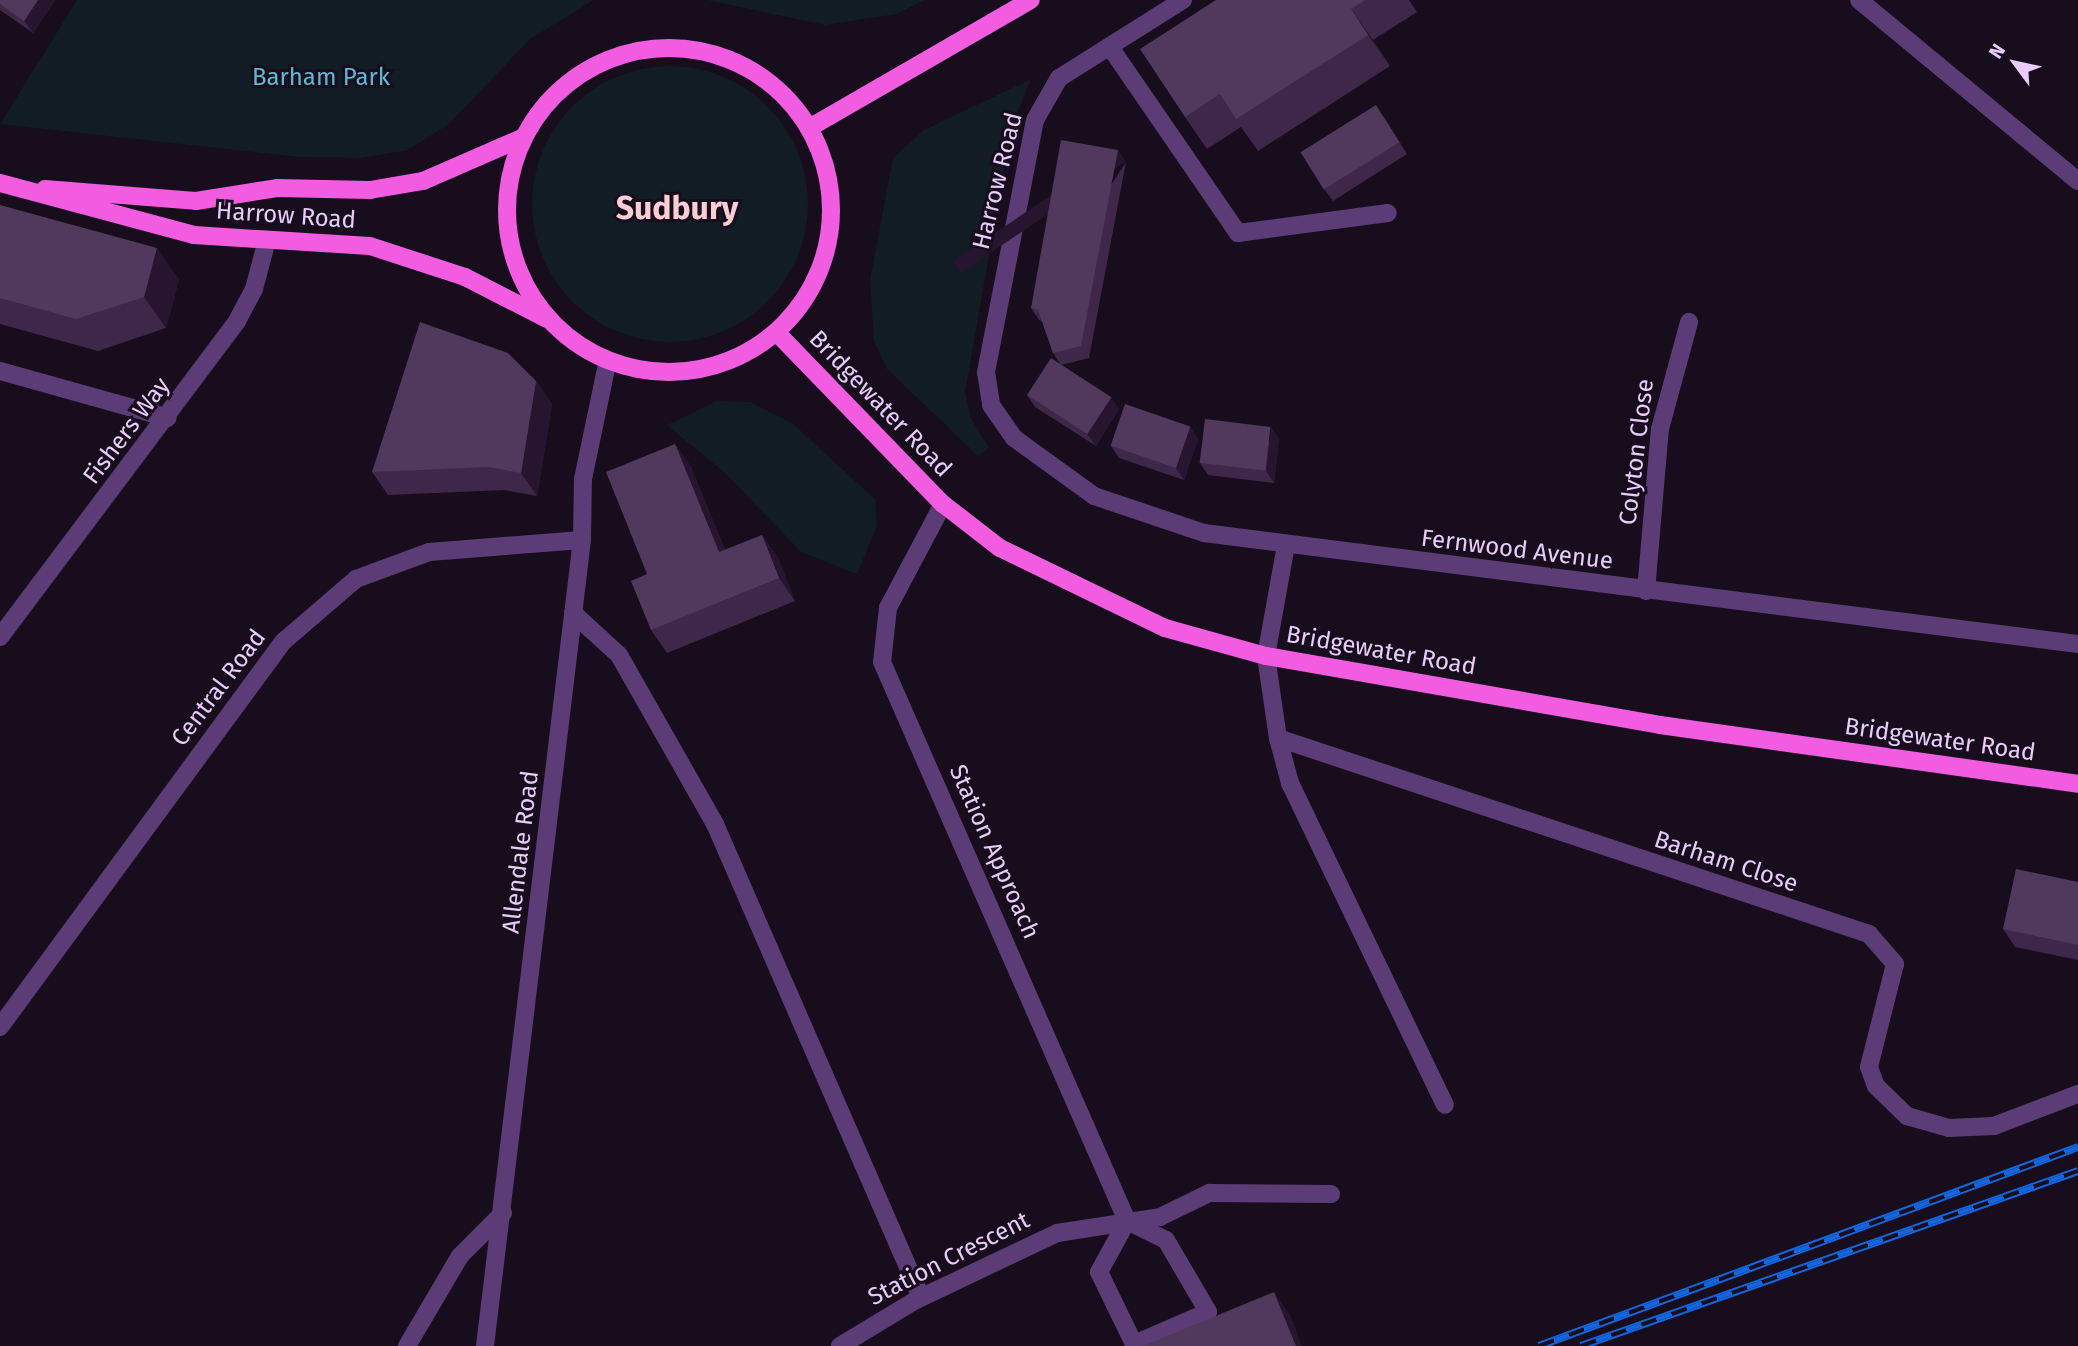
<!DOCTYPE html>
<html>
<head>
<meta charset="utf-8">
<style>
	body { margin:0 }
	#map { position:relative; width:2078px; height:1346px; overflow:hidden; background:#170d1c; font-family:"Fira Sans",sans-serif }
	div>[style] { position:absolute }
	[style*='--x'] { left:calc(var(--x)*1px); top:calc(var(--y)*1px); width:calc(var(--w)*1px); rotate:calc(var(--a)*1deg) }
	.green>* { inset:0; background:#111c25 }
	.round { border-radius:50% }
	.minor>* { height:18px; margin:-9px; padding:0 9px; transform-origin:9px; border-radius:9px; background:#5b3c77 }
	.major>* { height:18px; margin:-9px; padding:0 9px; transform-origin:9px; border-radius:9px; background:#f25ce0 }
	.major>.ring { margin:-9px; padding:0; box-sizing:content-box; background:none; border:18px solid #f25ce0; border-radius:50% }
	.rail>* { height:8px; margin-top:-4px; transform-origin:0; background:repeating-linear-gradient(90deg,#170d1c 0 16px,#1267e0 0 32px); box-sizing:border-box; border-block:2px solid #1267e0 }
	.wall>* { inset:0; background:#3e2748 }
	.shaded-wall>* { inset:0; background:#27152f; transform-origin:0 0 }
	.building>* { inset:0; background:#50395c; transform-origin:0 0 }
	span { translate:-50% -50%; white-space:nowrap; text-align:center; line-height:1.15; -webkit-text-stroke:6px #170d1c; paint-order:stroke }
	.park-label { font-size:24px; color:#5fb8d4 }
	.street-label { font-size:24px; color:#e8ccfb }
	.district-label { font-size:32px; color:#fbced4; font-weight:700 }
	.north { position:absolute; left:1980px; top:28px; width:70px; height:70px; -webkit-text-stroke:5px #170d1c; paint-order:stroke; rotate:303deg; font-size:19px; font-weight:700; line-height:28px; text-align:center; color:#e8ccfb }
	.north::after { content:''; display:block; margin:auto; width:24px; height:32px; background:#e8ccfb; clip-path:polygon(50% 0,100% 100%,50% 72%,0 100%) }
</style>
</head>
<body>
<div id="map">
	<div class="green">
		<i style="clip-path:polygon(77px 0,594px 0,530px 39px,449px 124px,408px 150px,362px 158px,299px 157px,0 124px)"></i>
		<i style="clip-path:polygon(707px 0,924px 0,897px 14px,825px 25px)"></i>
		<i class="round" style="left:532px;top:66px;width:276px;height:276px"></i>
		<i style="clip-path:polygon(1031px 79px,1012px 126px,965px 392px,971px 418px,989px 448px,978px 456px,887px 369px,874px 341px,870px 280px,893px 158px,924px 130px)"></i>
		<i style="clip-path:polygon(716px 401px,751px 402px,792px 423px,875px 499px,877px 526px,857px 574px,801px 552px,726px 474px,667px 425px)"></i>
	</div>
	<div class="minor">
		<i style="--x:1183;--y:0;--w:146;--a:147.8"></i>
		<i style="--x:1059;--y:78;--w:48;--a:119.7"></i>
		<i style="--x:1035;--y:120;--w:257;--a:101"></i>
		<i style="--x:986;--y:372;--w:33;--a:81"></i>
		<i style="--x:991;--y:405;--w:40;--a:55.1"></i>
		<i style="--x:1014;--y:438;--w:99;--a:35.9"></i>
		<i style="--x:1094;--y:496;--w:116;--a:18.6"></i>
		<i style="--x:1204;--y:533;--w:881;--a:7.24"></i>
		<i style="--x:1859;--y:0;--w:284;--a:39.6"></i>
		<i style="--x:1110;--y:47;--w:226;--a:55.5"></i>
		<i style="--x:1238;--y:233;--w:151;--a:-7.6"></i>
		<i style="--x:0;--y:371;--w:174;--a:15.6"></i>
		<i style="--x:943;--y:504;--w:118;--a:117.9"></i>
		<i style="--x:888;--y:608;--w:54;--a:96.3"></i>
		<i style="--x:882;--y:662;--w:610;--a:66.33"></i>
		<i style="--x:1127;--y:1221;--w:43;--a:26"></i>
		<i style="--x:1166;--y:1240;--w:83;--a:59.7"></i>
		<i style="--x:1208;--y:1312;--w:81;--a:156.6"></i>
		<i style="--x:1134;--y:1344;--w:80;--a:-115.9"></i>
		<i style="--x:1099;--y:1272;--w:58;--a:-61.2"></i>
		<i style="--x:1286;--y:545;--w:113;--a:100.2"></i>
		<i style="--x:1266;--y:656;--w:83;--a:81.7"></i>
		<i style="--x:1278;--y:738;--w:623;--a:18.35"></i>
		<i style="--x:1869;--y:934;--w:40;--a:49"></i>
		<i style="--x:1895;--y:964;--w:106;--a:104.2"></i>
		<i style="--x:1869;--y:1067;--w:20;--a:70"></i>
		<i style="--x:1876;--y:1086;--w:43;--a:44.1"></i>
		<i style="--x:1907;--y:1116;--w:44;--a:15.9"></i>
		<i style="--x:1949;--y:1128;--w:45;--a:-2.5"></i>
		<i style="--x:1994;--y:1126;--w:90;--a:-20.9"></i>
		<i style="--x:1646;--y:591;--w:163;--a:-85.1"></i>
		<i style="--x:1660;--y:429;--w:111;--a:-74.8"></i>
		<i style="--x:573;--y:613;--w:62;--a:42.4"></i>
		<i style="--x:619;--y:655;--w:194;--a:60.4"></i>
		<i style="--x:715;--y:824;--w:516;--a:66.47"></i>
		<i style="--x:0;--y:637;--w:395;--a:-53.1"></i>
		<i style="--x:237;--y:321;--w:36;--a:-62"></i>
		<i style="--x:254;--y:289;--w:51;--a:-75.1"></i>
		<i style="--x:1278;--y:738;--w:47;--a:75.1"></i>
		<i style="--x:1290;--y:783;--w:357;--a:64.3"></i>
		<i style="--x:0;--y:1027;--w:479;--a:-53.7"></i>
		<i style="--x:284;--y:641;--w:95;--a:-40.7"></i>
		<i style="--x:356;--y:579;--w:78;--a:-20.3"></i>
		<i style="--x:429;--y:552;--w:153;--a:-4.5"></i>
		<i style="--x:407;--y:1346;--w:104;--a:-59.5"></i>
		<i style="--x:460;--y:1256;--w:61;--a:-45"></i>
		<i style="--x:485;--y:1346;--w:812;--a:-83.14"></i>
		<i style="--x:582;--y:540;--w:61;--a:-89.1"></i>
		<i style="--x:583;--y:479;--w:117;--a:-78.2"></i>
		<i style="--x:840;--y:1346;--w:89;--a:-31.2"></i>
		<i style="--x:916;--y:1300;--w:156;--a:-25.4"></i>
		<i style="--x:1057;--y:1233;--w:104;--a:-8.8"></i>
		<i style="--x:1160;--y:1217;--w:55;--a:-26.1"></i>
		<i style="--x:1209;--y:1193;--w:122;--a:0.5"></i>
	</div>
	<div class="major">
		<i class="ring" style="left:507px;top:48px;width:306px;height:306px"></i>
		<i style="--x:809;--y:128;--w:256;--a:-30"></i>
		<i style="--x:0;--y:183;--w:201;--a:15"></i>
		<i style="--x:194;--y:235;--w:176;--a:3.6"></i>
		<i style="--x:370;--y:246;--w:100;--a:18.1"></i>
		<i style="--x:465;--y:277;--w:92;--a:27.1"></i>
		<i style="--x:45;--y:189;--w:151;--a:4.5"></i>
		<i style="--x:196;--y:201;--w:82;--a:-9.1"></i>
		<i style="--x:277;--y:188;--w:93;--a:1.2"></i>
		<i style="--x:370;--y:190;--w:54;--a:-9.6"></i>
		<i style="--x:423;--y:181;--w:108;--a:-23.5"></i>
		<i style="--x:778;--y:334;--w:237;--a:45.9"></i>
		<i style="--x:943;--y:504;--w:72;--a:37.7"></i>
		<i style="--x:1000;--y:548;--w:183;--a:25.9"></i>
		<i style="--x:1165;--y:628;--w:105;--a:15.5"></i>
		<i style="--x:1266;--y:656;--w:400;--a:9.9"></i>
		<i style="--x:1660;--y:725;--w:422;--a:8"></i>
	</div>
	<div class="rail">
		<i style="--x:1539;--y:1346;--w:575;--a:-20.26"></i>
		<i style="--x:1581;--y:1346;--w:527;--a:-19.4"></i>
	</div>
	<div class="wall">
		<i style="clip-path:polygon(0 0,55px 0,33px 33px,0 10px)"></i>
		<i style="clip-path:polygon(1216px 0,1409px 0,1417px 12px,1373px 40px,1390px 66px,1258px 151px,1241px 127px,1207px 149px,1185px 117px)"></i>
		<i style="clip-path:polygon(1384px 117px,1407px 154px,1333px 201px,1324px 189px)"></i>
		<i style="clip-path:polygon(1126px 162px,1089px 358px,1061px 365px,1053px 353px,1042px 321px,1039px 320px,1031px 308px)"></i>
		<i style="clip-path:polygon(0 205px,179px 279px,166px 328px,98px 351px,0 324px)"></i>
		<i style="clip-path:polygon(536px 381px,552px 404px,537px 496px,504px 490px,388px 495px,372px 472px)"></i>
		<i style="clip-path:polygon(1027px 395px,1119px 409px,1096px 446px,1035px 407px)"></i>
		<i style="clip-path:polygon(1190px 427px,1198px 439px,1184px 480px,1119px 458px,1111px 446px)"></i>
		<i style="clip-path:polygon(1279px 439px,1274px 483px,1208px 475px,1200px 463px)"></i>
		<i style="clip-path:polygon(675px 444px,691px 467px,725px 550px,762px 535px,778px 558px,795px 601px,667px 653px,651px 630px)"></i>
		<i style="clip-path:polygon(2078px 882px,2078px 960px,2015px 947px,2003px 929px)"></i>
	</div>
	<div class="shaded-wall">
		<i style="clip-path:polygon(38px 0,55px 0,33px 33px,24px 21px)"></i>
		<i style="clip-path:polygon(1351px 9px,1373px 40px,1390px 66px,1368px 35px)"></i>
		<i style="left:1118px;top:150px;width:14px;height:199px;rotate:56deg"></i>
		<i style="clip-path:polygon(157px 248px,179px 279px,166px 328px,144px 297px)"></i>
		<i style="clip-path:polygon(536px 381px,552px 404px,537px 496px,521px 473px)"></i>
		<i style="clip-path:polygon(1111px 397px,1119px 409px,1096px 446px,1087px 434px)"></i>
		<i style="clip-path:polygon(1190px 427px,1198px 439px,1184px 480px,1176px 468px)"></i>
		<i style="clip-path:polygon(1271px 427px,1279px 439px,1274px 483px,1266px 471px)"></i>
		<i style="clip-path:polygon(675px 444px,691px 467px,735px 575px,719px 552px)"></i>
		<i style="clip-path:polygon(762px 535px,778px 558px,795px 601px,779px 578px)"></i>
		<i style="clip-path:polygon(1274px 1292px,1290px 1315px,1302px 1346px,1296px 1346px)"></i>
	</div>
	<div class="building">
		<i style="clip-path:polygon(0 0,38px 0,24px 21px,0 4px)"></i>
		<i style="clip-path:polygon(1216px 0,1365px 0,1351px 9px,1368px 35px,1236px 119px,1220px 94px,1185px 117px,1140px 49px)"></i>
		<i style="left:1376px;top:105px;width:44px;height:89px;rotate:58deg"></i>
		<i style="clip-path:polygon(1061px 140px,1118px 150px,1081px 346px,1053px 353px,1038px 310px,1031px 308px)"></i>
		<i style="clip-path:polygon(0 205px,157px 248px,144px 297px,76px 319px,0 298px)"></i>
		<i style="clip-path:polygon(420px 322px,508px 353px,536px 381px,521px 473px,488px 467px,372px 472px)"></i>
		<i style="left:1051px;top:358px;width:72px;height:44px;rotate:33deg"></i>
		<i style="left:1125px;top:404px;width:69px;height:44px;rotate:19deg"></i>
		<i style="left:1205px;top:419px;width:66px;height:44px;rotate:7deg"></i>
		<i style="clip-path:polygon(675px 444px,719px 552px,762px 535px,779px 578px,651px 630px,631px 581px,647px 574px,606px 472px)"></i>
		<i style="clip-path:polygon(2016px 869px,2078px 882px,2078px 945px,2003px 929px)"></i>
		<i style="clip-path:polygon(1274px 1292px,1296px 1346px,1143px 1346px)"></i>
	</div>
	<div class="park-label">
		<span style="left:321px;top:78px">Barham Park</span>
	</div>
	<div class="street-label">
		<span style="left:998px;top:181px;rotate:-76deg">Harrow Road</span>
		<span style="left:286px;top:216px;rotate:4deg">Harrow Road</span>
		<span style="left:880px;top:404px;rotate:46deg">Bridgewater Road</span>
		<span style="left:127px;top:431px;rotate:-53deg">Fishers Way</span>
		<span style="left:1637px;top:452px;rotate:-83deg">Colyton Close</span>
		<span style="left:1517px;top:550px;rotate:7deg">Fernwood Avenue</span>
		<span style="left:1381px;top:651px;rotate:10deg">Bridgewater Road</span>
		<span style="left:219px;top:688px;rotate:-53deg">Central Road</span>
		<span style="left:1940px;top:740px;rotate:8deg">Bridgewater Road</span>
		<span style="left:521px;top:852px;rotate:-83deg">Allendale Road</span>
		<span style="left:994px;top:852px;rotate:66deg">Station Approach</span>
		<span style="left:1726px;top:862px;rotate:18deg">Barham Close</span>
		<span style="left:949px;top:1259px;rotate:-27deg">Station Crescent</span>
	</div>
	<div class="district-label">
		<span style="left:677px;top:208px">Sudbury</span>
	</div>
	<div class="north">N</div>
</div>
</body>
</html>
